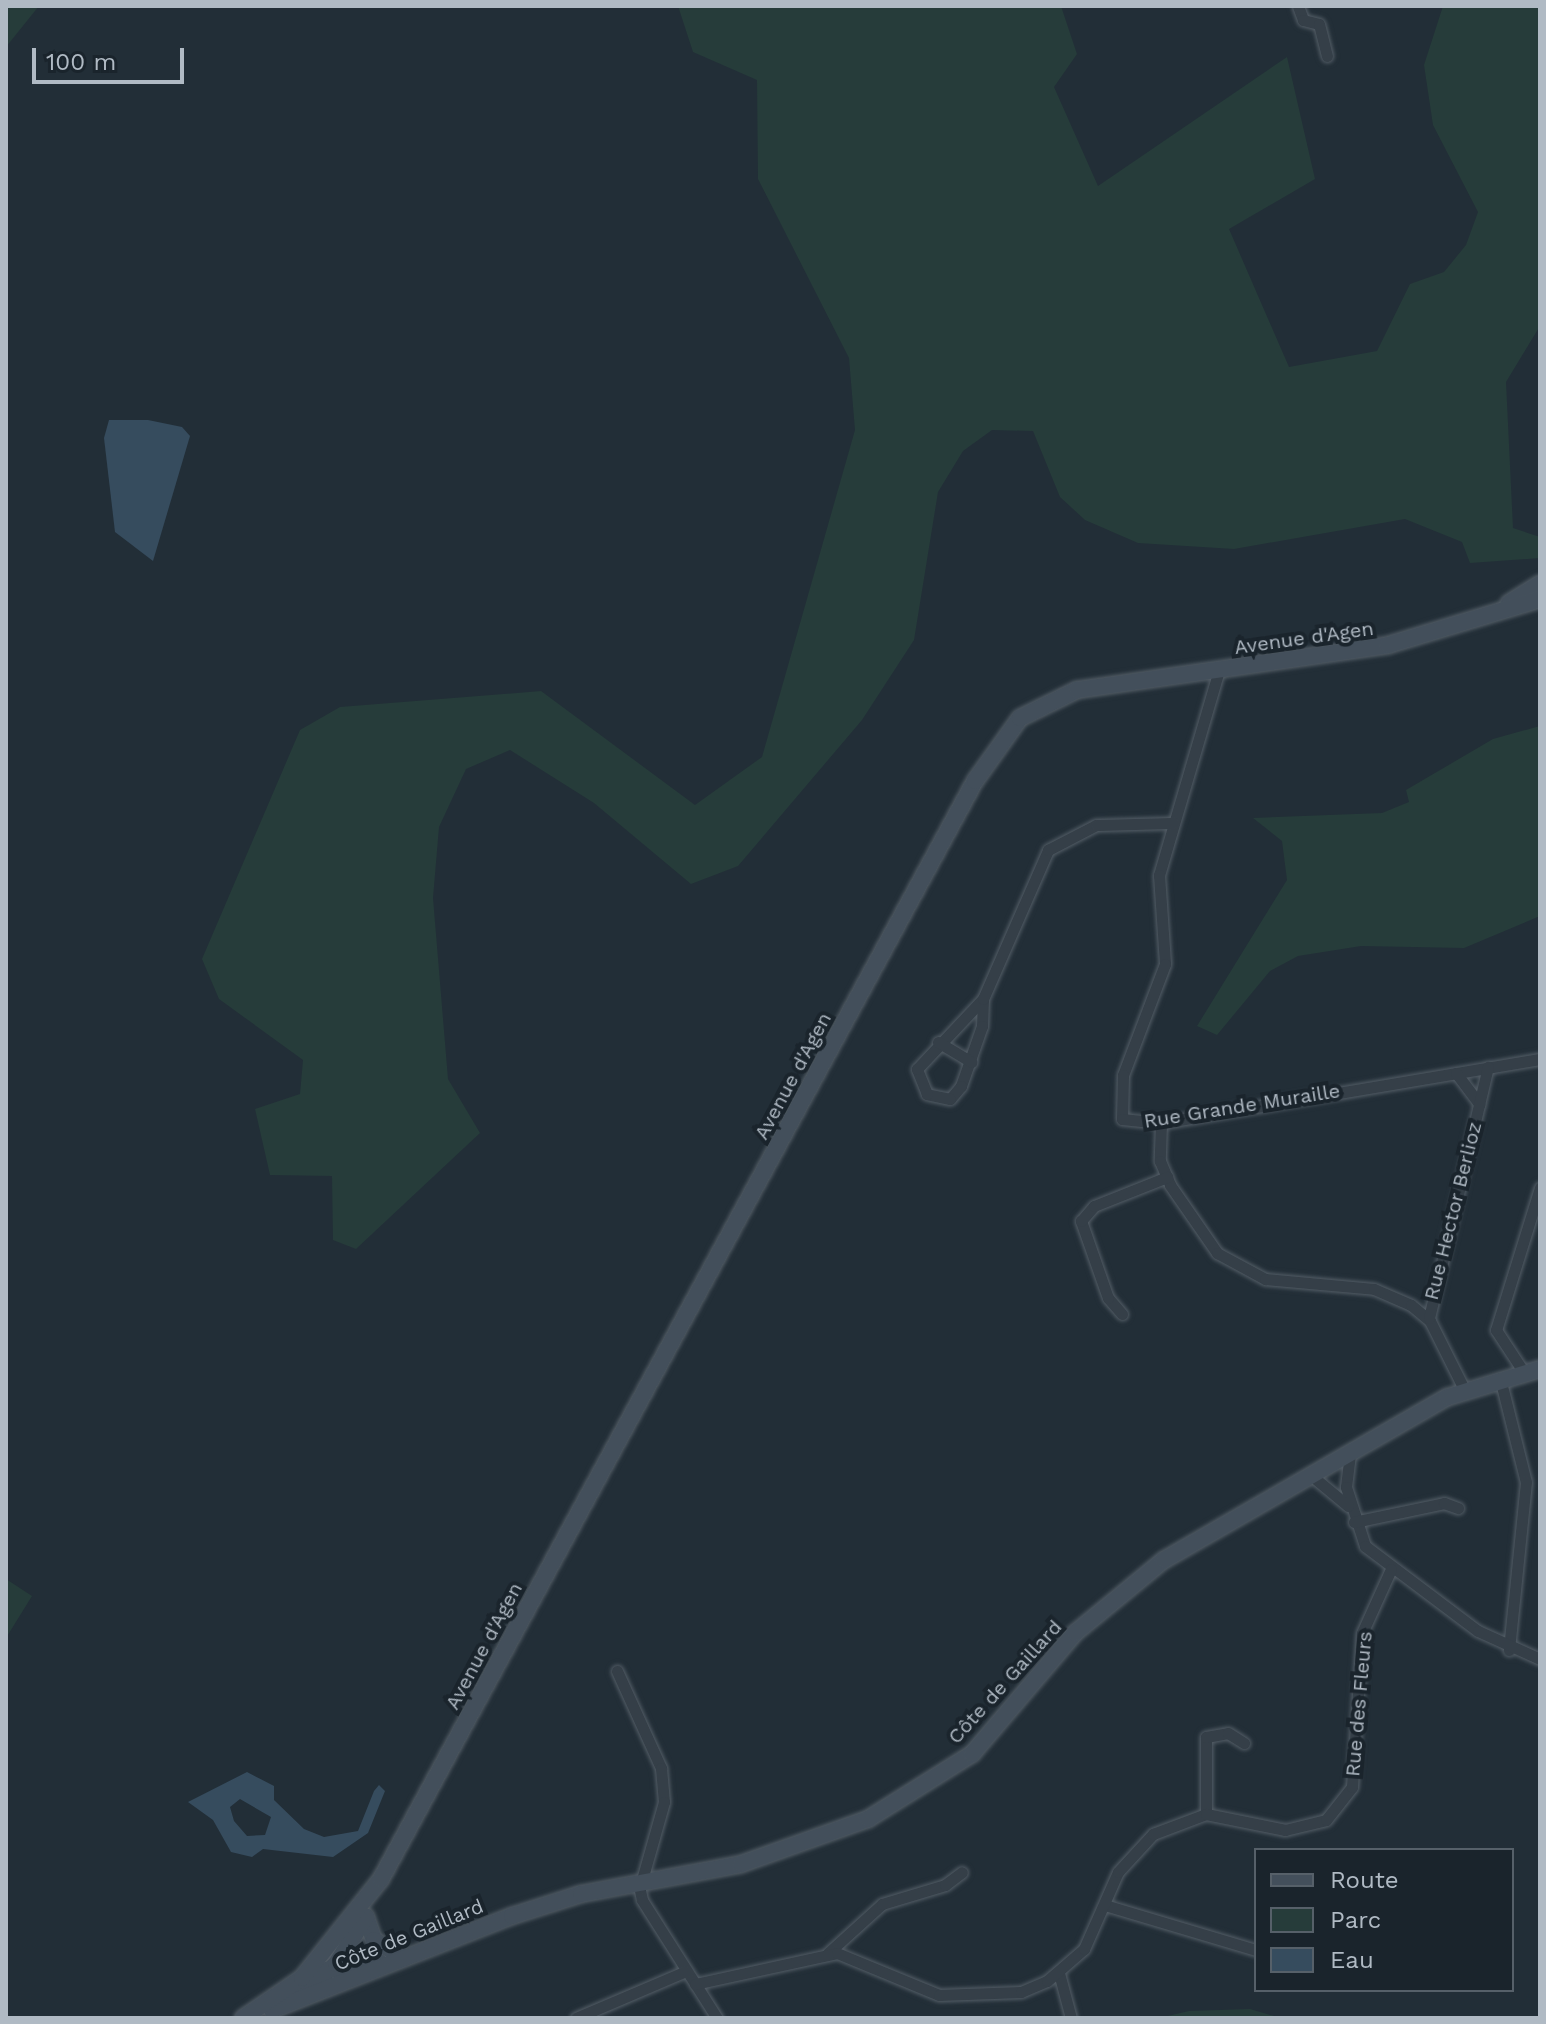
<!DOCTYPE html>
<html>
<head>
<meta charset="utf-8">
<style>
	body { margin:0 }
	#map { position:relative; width:1546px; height:2024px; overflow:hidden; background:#222e37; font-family:"Work Sans",sans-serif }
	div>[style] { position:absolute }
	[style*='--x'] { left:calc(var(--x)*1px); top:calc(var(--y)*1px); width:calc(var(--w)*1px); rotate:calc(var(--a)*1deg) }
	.green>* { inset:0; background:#263c3a }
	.water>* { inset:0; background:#364c5e }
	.roads { filter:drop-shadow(0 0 2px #535d66) drop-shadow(0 0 2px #535d66) }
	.street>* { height:11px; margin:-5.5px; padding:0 5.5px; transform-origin:5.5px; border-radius:5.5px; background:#353f48 }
	.secondary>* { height:16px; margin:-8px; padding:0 8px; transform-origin:8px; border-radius:8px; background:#434f5b }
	span { translate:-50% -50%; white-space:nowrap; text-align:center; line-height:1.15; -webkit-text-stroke:8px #1a242c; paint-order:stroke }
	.street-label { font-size:20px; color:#b0bac4 }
	.frame { position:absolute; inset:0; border:8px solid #b0bac4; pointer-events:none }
	.legend { position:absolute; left:1254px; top:1848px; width:260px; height:144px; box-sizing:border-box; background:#1a242c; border:2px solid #566069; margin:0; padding:10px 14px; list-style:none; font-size:24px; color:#b0bac4 }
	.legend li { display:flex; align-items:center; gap:16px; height:40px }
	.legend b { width:40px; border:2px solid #566069 }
	.scale { position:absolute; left:32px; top:48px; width:152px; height:36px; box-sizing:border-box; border:4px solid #b0bac4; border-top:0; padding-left:10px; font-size:24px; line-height:28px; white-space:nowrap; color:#b0bac4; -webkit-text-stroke:6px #1a242c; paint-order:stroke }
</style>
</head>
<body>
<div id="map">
	<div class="green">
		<i style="clip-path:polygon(8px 6px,39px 6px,6px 47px,6px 10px)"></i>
		<i style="clip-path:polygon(678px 6px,1061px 6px,1077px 54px,1054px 87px,1098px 186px,1287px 57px,1315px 179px,1229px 229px,1289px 367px,1377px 351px,1410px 284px,1444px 272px,1466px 245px,1478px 212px,1433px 125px,1424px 65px,1443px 6px,1540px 6px,1540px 326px,1506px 382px,1513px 528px,1540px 537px,1540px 558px,1470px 563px,1462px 542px,1405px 519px,1234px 549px,1138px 543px,1085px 520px,1060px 497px,1033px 431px,992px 430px,963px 451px,938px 492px,914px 640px,862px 720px,738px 866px,691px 884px,594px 803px,510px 750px,466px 769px,439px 827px,433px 898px,448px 1079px,480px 1133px,356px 1249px,333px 1240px,332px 1176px,270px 1175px,255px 1109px,300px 1094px,303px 1060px,219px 999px,202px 959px,300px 730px,340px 707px,541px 691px,695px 805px,762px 757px,855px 430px,849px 358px,758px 179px,757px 80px,693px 52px)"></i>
		<i style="clip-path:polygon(1540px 726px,1540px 916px,1464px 948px,1361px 946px,1298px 956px,1270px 971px,1217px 1035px,1197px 1026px,1287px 880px,1282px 841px,1253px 818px,1382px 813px,1409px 802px,1406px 790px,1493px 739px)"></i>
		<i style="clip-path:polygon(6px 1579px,32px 1596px,6px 1638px)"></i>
		<i style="clip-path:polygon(1250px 2009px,1281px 2018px,1159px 2018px,1189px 2011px)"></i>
	</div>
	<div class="water">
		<i style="clip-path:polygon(109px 420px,148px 420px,182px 427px,190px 436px,153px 561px,115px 532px,104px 438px)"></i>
		<i style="clip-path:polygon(evenodd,247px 1772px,274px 1786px,274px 1800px,304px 1829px,324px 1837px,358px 1831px,374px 1791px,379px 1785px,385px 1791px,368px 1833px,333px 1857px,263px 1849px,252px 1857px,231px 1852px,213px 1820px,188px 1802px,247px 1772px,240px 1799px,271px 1817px,265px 1835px,247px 1836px,234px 1821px,230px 1807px,240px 1799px)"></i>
	</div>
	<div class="roads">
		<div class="street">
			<i style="--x:1298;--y:6;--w:15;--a:70"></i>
			<i style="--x:1303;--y:20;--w:16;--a:14"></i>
			<i style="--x:1319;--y:24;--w:33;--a:76"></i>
			<i style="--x:1219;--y:670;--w:214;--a:106.3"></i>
			<i style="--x:1159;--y:875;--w:89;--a:86.1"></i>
			<i style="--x:1165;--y:964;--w:119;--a:110.7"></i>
			<i style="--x:1123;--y:1075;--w:44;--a:91.3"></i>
			<i style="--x:1122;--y:1119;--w:39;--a:6"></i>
			<i style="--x:1161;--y:1123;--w:384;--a:-9.6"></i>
			<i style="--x:983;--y:999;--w:27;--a:92"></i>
			<i style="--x:982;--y:1026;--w:64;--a:109.3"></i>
			<i style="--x:961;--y:1086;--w:17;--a:130"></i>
			<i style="--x:950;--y:1099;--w:24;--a:-168"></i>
			<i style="--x:927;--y:1094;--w:27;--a:-112"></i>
			<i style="--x:917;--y:1069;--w:96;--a:-46.7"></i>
			<i style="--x:983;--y:999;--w:163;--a:-66.4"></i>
			<i style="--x:1048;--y:850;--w:54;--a:-27.5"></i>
			<i style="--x:1096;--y:825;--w:78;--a:-1.5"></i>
			<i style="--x:938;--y:1042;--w:39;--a:31"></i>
			<i style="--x:1456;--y:1073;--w:39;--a:53"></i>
			<i style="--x:1161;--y:1123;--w:38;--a:92"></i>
			<i style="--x:1160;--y:1161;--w:26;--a:67"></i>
			<i style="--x:1170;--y:1185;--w:83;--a:55.3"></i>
			<i style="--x:1217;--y:1253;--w:55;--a:28.4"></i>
			<i style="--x:1265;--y:1279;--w:109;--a:5.2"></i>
			<i style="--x:1374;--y:1289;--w:40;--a:23.4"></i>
			<i style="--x:1411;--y:1305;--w:25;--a:40"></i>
			<i style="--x:1430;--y:1321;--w:76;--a:63.4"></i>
			<i style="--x:1122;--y:1314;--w:21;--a:-131"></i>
			<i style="--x:1108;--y:1298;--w:82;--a:-109.3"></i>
			<i style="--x:1081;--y:1221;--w:20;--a:-49"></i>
			<i style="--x:1094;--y:1206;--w:79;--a:-21.7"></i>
			<i style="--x:1429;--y:1318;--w:258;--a:-76.8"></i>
			<i style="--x:1523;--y:1371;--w:49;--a:-123.4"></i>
			<i style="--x:1496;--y:1330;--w:149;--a:-72.8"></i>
			<i style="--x:1500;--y:1378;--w:107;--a:76"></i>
			<i style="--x:1526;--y:1482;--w:169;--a:95.8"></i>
			<i style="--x:1350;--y:1454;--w:33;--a:97"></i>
			<i style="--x:1346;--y:1487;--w:62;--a:72.1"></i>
			<i style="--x:1365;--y:1546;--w:141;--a:37"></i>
			<i style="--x:1478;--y:1631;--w:68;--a:24.3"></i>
			<i style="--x:1312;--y:1476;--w:47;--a:39.8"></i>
			<i style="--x:1354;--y:1522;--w:92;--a:-11.9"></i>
			<i style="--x:1444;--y:1503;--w:15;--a:20"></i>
			<i style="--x:617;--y:1671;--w:107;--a:65.6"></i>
			<i style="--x:661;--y:1768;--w:34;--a:85"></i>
			<i style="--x:664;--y:1802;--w:81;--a:105.8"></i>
			<i style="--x:1206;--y:1814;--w:77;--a:-90"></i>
			<i style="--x:1206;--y:1737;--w:22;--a:-10"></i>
			<i style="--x:1228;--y:1733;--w:19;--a:32"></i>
			<i style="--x:638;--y:1881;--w:19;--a:78"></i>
			<i style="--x:642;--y:1900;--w:140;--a:57.6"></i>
			<i style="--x:1105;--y:1905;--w:158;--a:16.6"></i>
			<i style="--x:828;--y:1953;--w:73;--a:-42.2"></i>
			<i style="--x:882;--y:1904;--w:66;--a:-16.8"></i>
			<i style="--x:945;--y:1885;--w:21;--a:-37"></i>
			<i style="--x:1059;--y:1973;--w:47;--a:75.1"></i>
			<i style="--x:695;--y:1984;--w:145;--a:-12.3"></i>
			<i style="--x:837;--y:1953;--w:110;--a:22.4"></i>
			<i style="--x:939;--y:1995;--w:82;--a:-2.1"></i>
			<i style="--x:1021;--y:1992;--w:28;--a:-23"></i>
			<i style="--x:1047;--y:1981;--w:49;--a:-40.9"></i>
			<i style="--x:1084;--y:1949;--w:84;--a:-66.2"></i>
			<i style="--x:1118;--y:1872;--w:52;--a:-47.4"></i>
			<i style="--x:1153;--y:1834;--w:57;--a:-20.7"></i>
			<i style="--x:1206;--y:1814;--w:81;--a:11.4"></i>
			<i style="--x:1285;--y:1830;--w:42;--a:-13.7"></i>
			<i style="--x:1326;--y:1820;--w:42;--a:-51.8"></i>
			<i style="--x:1352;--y:1787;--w:154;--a:-86.3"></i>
			<i style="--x:1362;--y:1633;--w:70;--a:-65.6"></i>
			<i style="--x:576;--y:2018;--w:120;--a:-23.1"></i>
		</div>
		<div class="secondary">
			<i style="--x:1509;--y:603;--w:36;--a:-32"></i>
			<i style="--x:366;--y:1917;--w:24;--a:71"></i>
			<i style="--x:374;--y:1940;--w:35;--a:31"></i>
			<i style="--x:327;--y:1970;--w:53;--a:-8.7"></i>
			<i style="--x:298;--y:1996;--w:50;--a:-40.1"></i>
			<i style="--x:336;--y:1964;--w:56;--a:-57.4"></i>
			<i style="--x:272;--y:2010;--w:258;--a:-21.4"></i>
			<i style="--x:512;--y:1916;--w:72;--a:-17.7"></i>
			<i style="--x:581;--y:1894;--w:163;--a:-10.6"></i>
			<i style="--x:741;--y:1864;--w:135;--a:-19.5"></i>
			<i style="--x:868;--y:1819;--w:123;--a:-32"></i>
			<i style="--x:972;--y:1754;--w:159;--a:-49.6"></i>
			<i style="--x:1075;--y:1633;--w:115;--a:-39.4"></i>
			<i style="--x:1164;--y:1560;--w:327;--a:-29.9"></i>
			<i style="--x:1448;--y:1397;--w:96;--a:-16.9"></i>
			<i style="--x:243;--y:2018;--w:71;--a:-34.1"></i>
			<i style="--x:302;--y:1978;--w:127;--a:-51.4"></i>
			<i style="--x:381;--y:1879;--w:1248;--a:-61.59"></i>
			<i style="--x:975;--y:781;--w:77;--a:-54.5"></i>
			<i style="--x:1020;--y:718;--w:64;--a:-26.2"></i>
			<i style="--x:1077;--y:690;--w:314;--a:-8.2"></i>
			<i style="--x:1388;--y:645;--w:159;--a:-16.8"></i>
		</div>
	</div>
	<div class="street-label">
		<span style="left:1304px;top:638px;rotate:-8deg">Avenue d'Agen</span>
		<span style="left:793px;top:1076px;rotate:-62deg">Avenue d'Agen</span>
		<span style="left:1242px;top:1106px;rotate:-9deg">Rue Grande Muraille</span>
		<span style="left:1453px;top:1211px;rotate:-76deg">Rue Hector Berlioz</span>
		<span style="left:484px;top:1646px;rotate:-62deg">Avenue d'Agen</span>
		<span style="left:1005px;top:1682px;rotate:-48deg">Côte de Gaillard</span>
		<span style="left:1359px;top:1704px;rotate:-85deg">Rue des Fleurs</span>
		<span style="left:409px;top:1935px;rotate:-22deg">Côte de Gaillard</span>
	</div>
	<div class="frame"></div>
	<ul class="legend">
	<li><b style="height:10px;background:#434f5b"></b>Route</li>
	<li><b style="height:22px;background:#263c3a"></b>Parc</li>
	<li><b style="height:22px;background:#364c5e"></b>Eau</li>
	</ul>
	<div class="scale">100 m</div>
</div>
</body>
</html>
